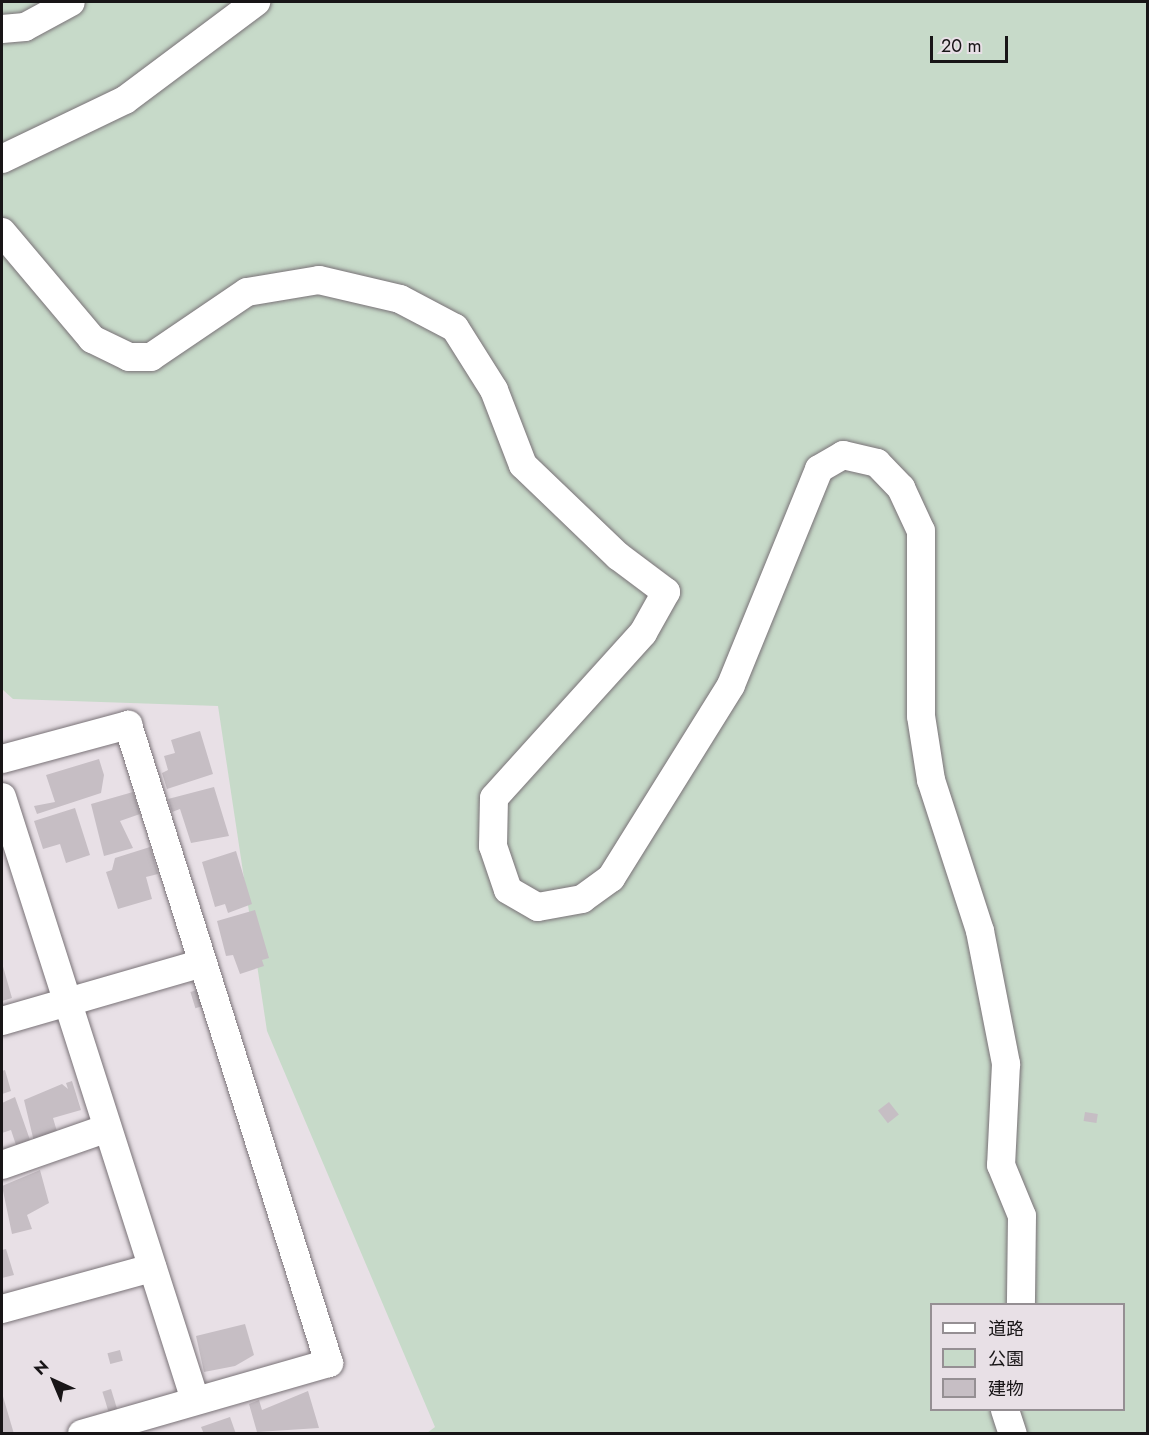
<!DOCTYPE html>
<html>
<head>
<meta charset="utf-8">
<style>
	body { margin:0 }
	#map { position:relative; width:1149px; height:1435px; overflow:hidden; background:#e8e0e6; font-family:Jost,"Noto Sans JP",sans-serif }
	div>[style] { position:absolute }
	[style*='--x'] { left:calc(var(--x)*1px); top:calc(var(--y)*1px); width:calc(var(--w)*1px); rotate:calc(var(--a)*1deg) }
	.green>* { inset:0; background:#c7dac9 }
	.building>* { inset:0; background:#c6bec4; transform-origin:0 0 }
	.roads { filter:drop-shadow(0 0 2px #797277) drop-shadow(0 0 2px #797277) }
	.street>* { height:28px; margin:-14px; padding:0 14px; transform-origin:14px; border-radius:14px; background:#fff }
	span { translate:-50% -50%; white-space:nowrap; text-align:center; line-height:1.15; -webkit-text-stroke:5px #e8e0e6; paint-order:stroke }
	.frame { position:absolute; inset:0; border:3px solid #181517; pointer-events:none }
	.legend { position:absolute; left:930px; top:1303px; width:195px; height:108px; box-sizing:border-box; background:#e8e0e6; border:2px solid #958f93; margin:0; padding:8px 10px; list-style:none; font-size:18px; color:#181517 }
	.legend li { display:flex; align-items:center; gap:12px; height:30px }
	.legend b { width:30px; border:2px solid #958f93 }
	.north { position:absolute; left:24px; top:1351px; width:60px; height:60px; -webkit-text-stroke:4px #e8e0e6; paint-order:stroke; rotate:316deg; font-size:16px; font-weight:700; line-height:24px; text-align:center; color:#181517 }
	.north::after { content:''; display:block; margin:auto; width:21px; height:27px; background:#181517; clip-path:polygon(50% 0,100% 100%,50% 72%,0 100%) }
	.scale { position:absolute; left:930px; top:36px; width:78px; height:27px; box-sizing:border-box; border:3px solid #181517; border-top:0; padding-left:8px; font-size:18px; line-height:21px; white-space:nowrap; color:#181517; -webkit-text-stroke:4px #e8e0e6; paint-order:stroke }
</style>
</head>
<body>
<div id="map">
	<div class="green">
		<i style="clip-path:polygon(evenodd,2px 2px,1147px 2px,1147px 1433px,427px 1433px,435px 1427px,267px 1031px,218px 706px,13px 699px,2px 689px,2px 2px,932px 1304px,1124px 1304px,1124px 1410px,932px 1410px,932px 1304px)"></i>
	</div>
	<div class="building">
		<i style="clip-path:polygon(200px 731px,213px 774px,167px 789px,162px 773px,168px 770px,164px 756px,175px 753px,171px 740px)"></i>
		<i style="clip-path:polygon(99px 759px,104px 775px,101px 793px,37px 814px,34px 806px,55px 802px,46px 775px)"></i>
		<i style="clip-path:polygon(214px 787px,229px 836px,191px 843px,180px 809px,172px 812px,168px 799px)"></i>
		<i style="clip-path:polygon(133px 792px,140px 814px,120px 821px,133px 848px,104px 856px,91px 804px)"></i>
		<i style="clip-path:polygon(75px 808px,90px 855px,66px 863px,60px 844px,43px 849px,34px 821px)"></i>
		<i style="clip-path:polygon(150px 847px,158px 874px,146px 877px,152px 899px,118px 909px,106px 872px,112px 870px,115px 858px)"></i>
		<i style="clip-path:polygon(236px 851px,252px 904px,228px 913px,225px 904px,215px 907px,202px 862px)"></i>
		<i style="clip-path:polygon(255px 910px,269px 958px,262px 960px,264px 966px,240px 974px,233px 955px,226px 956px,217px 921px)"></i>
		<i style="clip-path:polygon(2px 963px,12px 998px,2px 1001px)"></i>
		<i style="left:200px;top:989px;width:17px;height:10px;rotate:73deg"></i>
		<i style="clip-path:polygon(5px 1070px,11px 1091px,2px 1094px,2px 1071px)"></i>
		<i style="clip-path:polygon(72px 1081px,81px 1110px,53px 1118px,59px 1138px,35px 1146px,24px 1100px,62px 1084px,68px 1089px,66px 1083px)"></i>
		<i style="clip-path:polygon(15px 1097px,30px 1140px,16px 1145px,11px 1130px,2px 1133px,2px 1103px)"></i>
		<i style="left:889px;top:1102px;width:16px;height:14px;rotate:52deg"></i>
		<i style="left:1085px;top:1112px;width:13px;height:9px;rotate:9deg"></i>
		<i style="clip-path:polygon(40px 1170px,49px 1203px,27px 1215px,32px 1229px,12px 1234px,2px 1186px)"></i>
		<i style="clip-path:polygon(6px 1249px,14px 1275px,2px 1278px,2px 1250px)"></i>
		<i style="clip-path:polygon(245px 1324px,254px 1355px,235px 1366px,204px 1372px,196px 1336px)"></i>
		<i style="left:120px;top:1350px;width:11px;height:13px;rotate:75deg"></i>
		<i style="left:111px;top:1389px;width:21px;height:9px;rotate:73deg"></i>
		<i style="clip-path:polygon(308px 1391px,319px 1428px,257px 1432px,249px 1404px,259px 1400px,262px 1410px)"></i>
		<i style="clip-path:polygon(2px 1393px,14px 1434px,2px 1434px)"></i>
		<i style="clip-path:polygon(230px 1417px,236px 1434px,204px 1434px,201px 1427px)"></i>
	</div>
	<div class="roads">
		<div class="street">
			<i style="--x:2;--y:29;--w:23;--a:-5"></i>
			<i style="--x:25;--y:27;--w:52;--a:-28.5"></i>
			<i style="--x:2;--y:159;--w:136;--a:-25.6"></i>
			<i style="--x:125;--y:100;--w:164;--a:-36.8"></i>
			<i style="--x:2;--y:232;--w:140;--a:49.9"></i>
			<i style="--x:92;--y:339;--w:41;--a:25.9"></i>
			<i style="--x:129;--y:357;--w:22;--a:0"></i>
			<i style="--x:151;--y:357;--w:116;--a:-34.1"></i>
			<i style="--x:247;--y:292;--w:73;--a:-9.5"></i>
			<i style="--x:319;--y:280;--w:83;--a:13.2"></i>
			<i style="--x:400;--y:299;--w:62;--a:27.8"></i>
			<i style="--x:455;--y:328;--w:73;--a:57.8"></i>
			<i style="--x:494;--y:390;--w:80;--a:68.9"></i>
			<i style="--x:523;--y:465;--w:132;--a:43.8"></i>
			<i style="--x:618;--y:556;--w:60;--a:36.9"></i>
			<i style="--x:666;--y:592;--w:47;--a:119.3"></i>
			<i style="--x:643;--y:633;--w:222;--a:132.1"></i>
			<i style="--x:494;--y:798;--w:48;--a:91.2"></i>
			<i style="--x:493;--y:846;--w:46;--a:71.2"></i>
			<i style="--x:508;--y:890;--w:34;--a:30"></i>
			<i style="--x:538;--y:907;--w:45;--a:-10.3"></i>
			<i style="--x:582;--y:899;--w:36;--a:-36"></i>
			<i style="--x:611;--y:878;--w:227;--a:-58.1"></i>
			<i style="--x:731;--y:685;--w:233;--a:-67.8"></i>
			<i style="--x:819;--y:469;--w:28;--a:-30"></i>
			<i style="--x:843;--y:455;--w:35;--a:13"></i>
			<i style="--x:877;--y:463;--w:35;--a:46"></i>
			<i style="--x:901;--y:488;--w:47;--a:65.1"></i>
			<i style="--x:921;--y:531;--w:185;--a:90"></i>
			<i style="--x:921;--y:716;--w:65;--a:81.1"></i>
			<i style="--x:931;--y:780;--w:159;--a:72"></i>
			<i style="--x:980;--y:931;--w:136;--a:78.9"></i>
			<i style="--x:1006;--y:1064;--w:101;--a:92.8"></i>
			<i style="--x:1001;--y:1165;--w:55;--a:67.6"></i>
			<i style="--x:1022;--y:1216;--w:88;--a:90.7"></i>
			<i style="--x:2;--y:759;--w:131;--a:-15.1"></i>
			<i style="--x:128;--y:725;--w:669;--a:72.51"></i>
			<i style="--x:329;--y:1363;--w:257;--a:164"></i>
			<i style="--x:2;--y:797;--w:633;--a:72.25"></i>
			<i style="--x:2;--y:1021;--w:205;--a:-16.1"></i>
			<i style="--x:2;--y:1165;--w:109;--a:-19.3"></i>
			<i style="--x:2;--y:1309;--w:156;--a:-15.3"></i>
			<i style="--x:1005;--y:1410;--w:25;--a:72"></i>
		</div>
	</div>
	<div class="frame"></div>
	<ul class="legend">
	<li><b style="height:8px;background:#fff"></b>道路</li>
	<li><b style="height:16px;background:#c7dac9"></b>公園</li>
	<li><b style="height:16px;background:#c6bec4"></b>建物</li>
	</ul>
	<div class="north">N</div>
	<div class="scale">20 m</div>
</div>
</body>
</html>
